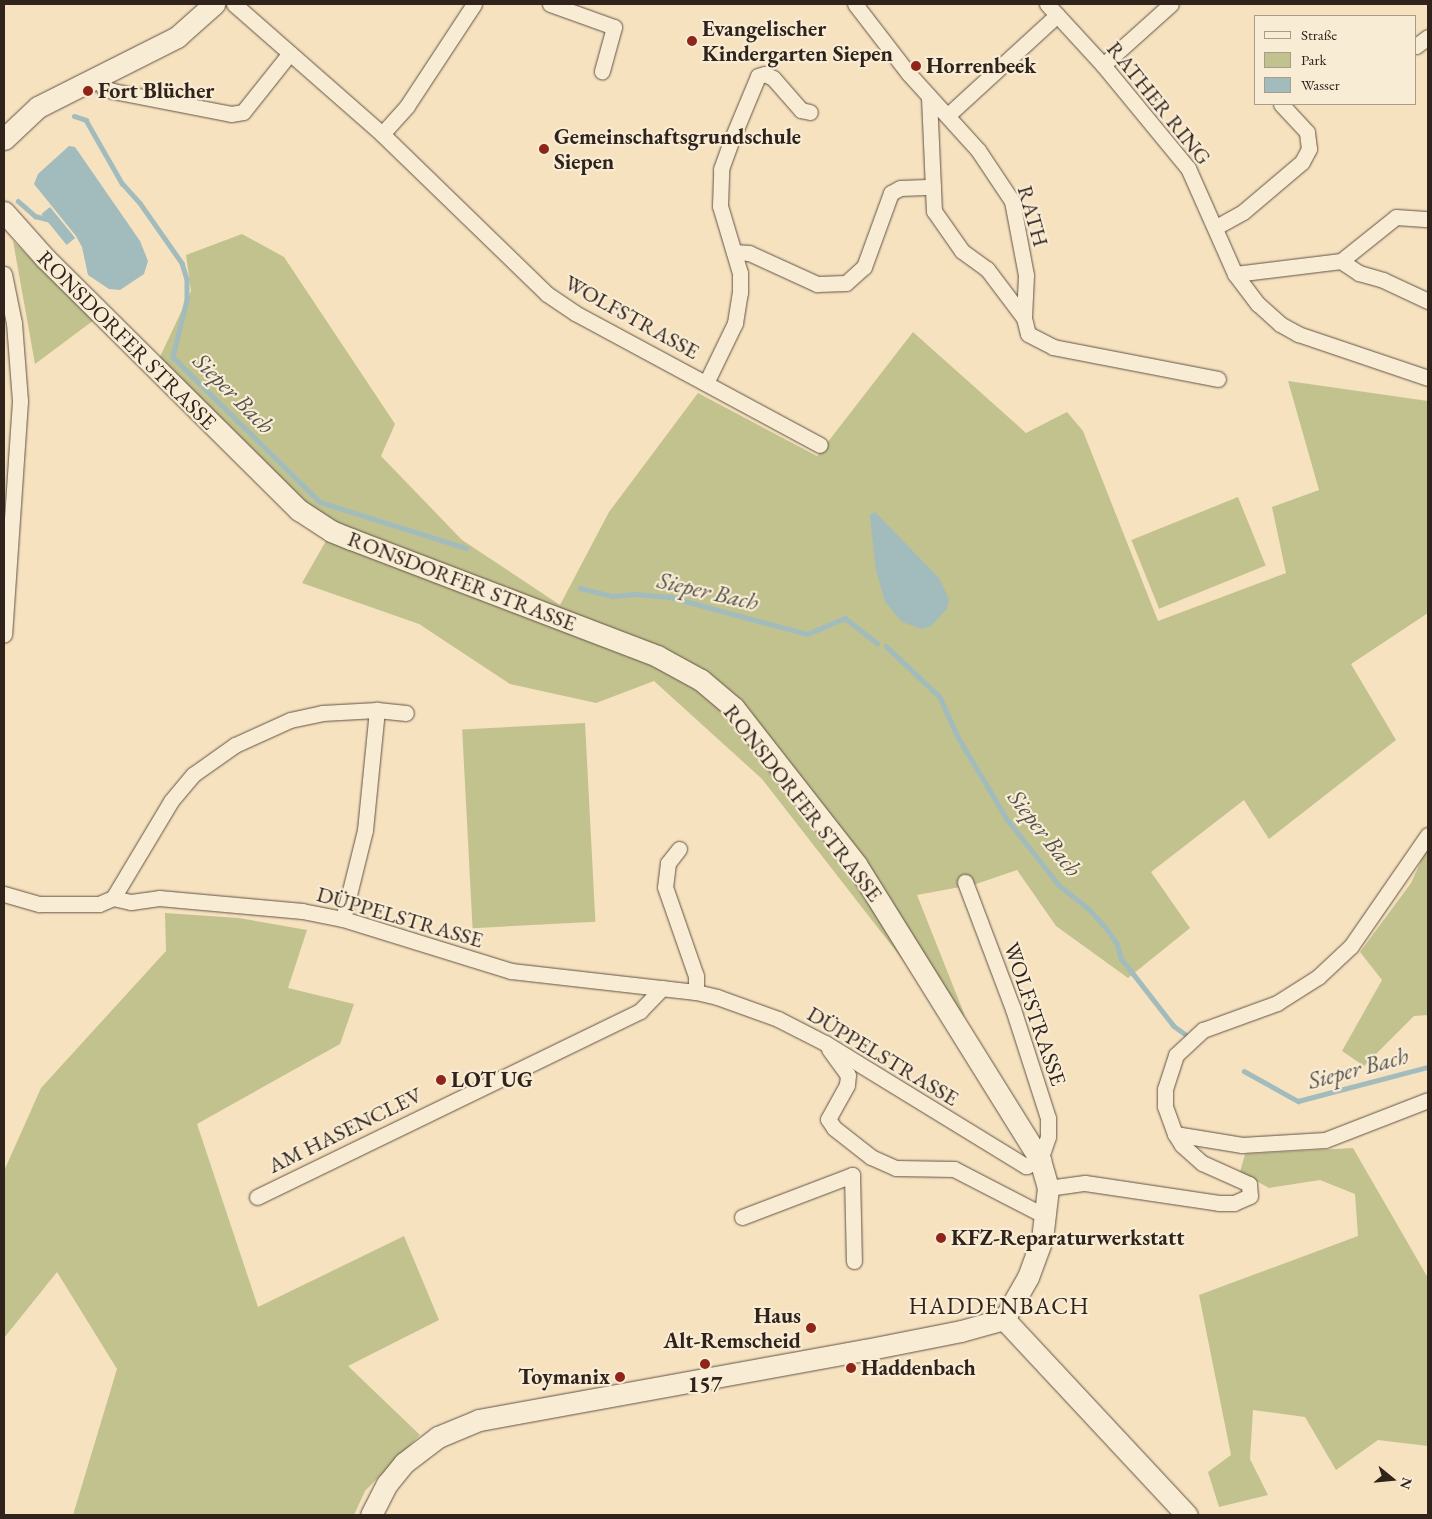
<!DOCTYPE html>
<html>
<head>
<meta charset="utf-8">
<style>
	body { margin:0 }
	#map { position:relative; width:1432px; height:1519px; overflow:hidden; background:#f6e2bf; font-family:"EB Garamond",serif }
	div>[style] { position:absolute }
	[style*='--x'] { left:calc(var(--x)*1px); top:calc(var(--y)*1px); width:calc(var(--w)*1px); rotate:calc(var(--a)*1deg) }
	.green>* { inset:0; background:#c2c28e; transform-origin:0 0 }
	.water>* { inset:0; background:#a2bbbd; transform-origin:0 0 }
	.stream>* { height:4.5px; margin:-2.25px; padding:0 2.25px; transform-origin:2.25px; border-radius:2.25px; background:#a2bbbd }
	.roads { filter:drop-shadow(0 0 1px #625345) drop-shadow(0 0 1px #625345) }
	.street>* { height:15px; margin:-7.5px; padding:0 7.5px; transform-origin:7.5px; border-radius:7.5px; background:#f9ecd5 }
	.secondary>* { height:21px; margin:-10.5px; padding:0 10.5px; transform-origin:10.5px; border-radius:10.5px; background:#f9ecd5 }
	.dots>* { width:14px; height:14px; translate:-50% -50%; box-sizing:border-box; border:2px solid #f9ecd5; border-radius:50% }
	span { translate:-50% -50%; white-space:nowrap; text-align:center; line-height:1.15; -webkit-text-stroke:4.5px #f9ecd5; paint-order:stroke }
	.poi-label { font-size:22px; color:#30231c; font-weight:700 }
	.left { translate:0 -50%; text-align:left }
	.right { translate:-100% -50%; text-align:right }
	.street-label { font-size:22px; color:#30231c }
	.water-label { font-size:24px; color:#52514c; font-style:italic }
	.neighbourhood-label { font-size:24px; color:#30231c; letter-spacing:1px }
	.frame { position:absolute; inset:0; border:5px solid #30231c; pointer-events:none }
	.legend { position:absolute; left:1254px; top:15px; width:162px; height:90px; box-sizing:border-box; background:#f9ecd5; border:1px solid #a99c8b; margin:0; padding:6px 9px; list-style:none; font-size:15px; color:#30231c }
	.legend li { display:flex; align-items:center; gap:10px; height:25px }
	.legend b { width:25px; border:1px solid #a99c8b }
	.north { position:absolute; left:1367px; top:1454px; width:50px; height:50px; -webkit-text-stroke:4px #f9ecd5; paint-order:stroke; rotate:107deg; font-size:14px; font-weight:700; line-height:20px; text-align:center; color:#30231c }
	.north::after { content:''; display:block; margin:auto; width:18px; height:22px; background:#30231c; clip-path:polygon(50% 0,100% 100%,50% 72%,0 100%) }
</style>
</head>
<body>
<div id="map">
	<div class="green">
		<i style="clip-path:polygon(242px 234px,284px 257px,395px 424px,381px 456px,462px 540px,560px 605px,609px 512px,698px 393px,817px 456px,913px 332px,1026px 433px,1067px 412px,1083px 431px,1158px 621px,1286px 573px,1272px 507px,1319px 490px,1288px 381px,1428px 401px,1428px 613px,1351px 664px,1396px 740px,1269px 839px,1244px 800px,1151px 872px,1190px 928px,1128px 978px,1056px 926px,1017px 870px,976px 884px,917px 895px,965px 1016px,913px 973px,762px 779px,654px 681px,596px 703px,510px 684px,419px 624px,302px 583px,331px 532px,158px 361px,191px 291px,186px 255px)"></i>
		<i style="clip-path:polygon(13px 241px,94px 320px,35px 364px)"></i>
		<i style="left:1238px;top:497px;width:74px;height:115px;rotate:68deg"></i>
		<i style="left:585px;top:723px;width:199px;height:123px;rotate:87deg"></i>
		<i style="clip-path:polygon(1428px 846px,1428px 1015px,1414px 1016px,1364px 1066px,1342px 1051px,1382px 980px,1360px 952px,1411px 883px)"></i>
		<i style="clip-path:polygon(165px 913px,239px 918px,307px 930px,288px 988px,354px 1004px,340px 1044px,197px 1124px,258px 1307px,404px 1236px,439px 1320px,348px 1366px,420px 1435px,365px 1491px,354px 1515px,73px 1515px,117px 1369px,57px 1272px,4px 1338px,4px 1171px,41px 1088px,166px 951px)"></i>
		<i style="clip-path:polygon(1353px 1148px,1428px 1278px,1428px 1446px,1378px 1440px,1336px 1470px,1305px 1417px,1253px 1410px,1250px 1459px,1268px 1495px,1219px 1507px,1208px 1472px,1231px 1455px,1199px 1295px,1358px 1236px,1355px 1194px,1320px 1180px,1269px 1188px,1240px 1172px,1245px 1154px)"></i>
	</div>
	<div class="water">
		<i style="clip-path:polygon(69px 146px,75px 147px,140px 241px,148px 261px,144px 274px,120px 290px,109px 289px,88px 275px,82px 247px,76px 236px,34px 184px,38px 174px)"></i>
		<i style="left:50px;top:207px;width:40px;height:11px;rotate:51deg"></i>
		<i style="clip-path:polygon(875px 512px,939px 578px,949px 599px,947px 609px,931px 626px,922px 629px,902px 622px,885px 602px,876px 570px,872px 536px,870px 515px)"></i>
	</div>
	<div class="stream">
		<i style="--x:74;--y:116;--w:13;--a:18"></i>
		<i style="--x:86;--y:120;--w:73;--a:60.3"></i>
		<i style="--x:122;--y:183;--w:27;--a:48"></i>
		<i style="--x:140;--y:203;--w:73;--a:55"></i>
		<i style="--x:182;--y:263;--w:17;--a:73"></i>
		<i style="--x:187;--y:279;--w:21;--a:90"></i>
		<i style="--x:187;--y:300;--w:59;--a:103.8"></i>
		<i style="--x:173;--y:357;--w:206;--a:44.6"></i>
		<i style="--x:320;--y:502;--w:153;--a:17.5"></i>
		<i style="--x:18;--y:201;--w:23;--a:41"></i>
		<i style="--x:35;--y:216;--w:16;--a:14"></i>
		<i style="--x:580;--y:588;--w:34;--a:14"></i>
		<i style="--x:613;--y:596;--w:22;--a:-5"></i>
		<i style="--x:635;--y:594;--w:35;--a:5"></i>
		<i style="--x:670;--y:597;--w:142;--a:15.1"></i>
		<i style="--x:807;--y:634;--w:41;--a:-22.8"></i>
		<i style="--x:845;--y:618;--w:41;--a:38"></i>
		<i style="--x:886;--y:646;--w:74;--a:43.4"></i>
		<i style="--x:940;--y:697;--w:44;--a:65.8"></i>
		<i style="--x:958;--y:737;--w:96;--a:59.1"></i>
		<i style="--x:1007;--y:819;--w:84;--a:51.8"></i>
		<i style="--x:1059;--y:885;--w:38;--a:39"></i>
		<i style="--x:1089;--y:909;--w:25;--a:48"></i>
		<i style="--x:1106;--y:928;--w:19;--a:54"></i>
		<i style="--x:1117;--y:943;--w:16;--a:75"></i>
		<i style="--x:1121;--y:958;--w:86;--a:52.1"></i>
		<i style="--x:1174;--y:1026;--w:14;--a:36"></i>
		<i style="--x:1244;--y:1071;--w:62;--a:29.1"></i>
		<i style="--x:1298;--y:1101;--w:134;--a:-14.7"></i>
	</div>
	<div class="roads">
		<div class="street">
			<i style="--x:234;--y:4;--w:197;--a:41.3"></i>
			<i style="--x:382;--y:134;--w:230;--a:44.1"></i>
			<i style="--x:547;--y:294;--w:34;--a:34"></i>
			<i style="--x:575;--y:313;--w:278;--a:28.3"></i>
			<i style="--x:550;--y:4;--w:68;--a:19.8"></i>
			<i style="--x:614;--y:27;--w:46;--a:105.3"></i>
			<i style="--x:855;--y:4;--w:88;--a:52.4"></i>
			<i style="--x:909;--y:74;--w:103;--a:47.8"></i>
			<i style="--x:978;--y:150;--w:61;--a:56.3"></i>
			<i style="--x:1012;--y:201;--w:75;--a:79.3"></i>
			<i style="--x:1026;--y:275;--w:43;--a:92.7"></i>
			<i style="--x:1024;--y:318;--w:16;--a:76"></i>
			<i style="--x:1028;--y:334;--w:28;--a:27"></i>
			<i style="--x:1053;--y:347;--w:168;--a:11"></i>
			<i style="--x:1047;--y:4;--w:83;--a:47.4"></i>
			<i style="--x:1103;--y:65;--w:134;--a:50.5"></i>
			<i style="--x:1188;--y:168;--w:116;--a:66.1"></i>
			<i style="--x:1235;--y:274;--w:38;--a:53"></i>
			<i style="--x:1258;--y:304;--w:30;--a:42"></i>
			<i style="--x:1280;--y:324;--w:21;--a:29"></i>
			<i style="--x:1298;--y:334;--w:137;--a:18.7"></i>
			<i style="--x:1416;--y:46;--w:15;--a:-37"></i>
			<i style="--x:1103;--y:65;--w:91;--a:-41.9"></i>
			<i style="--x:96;--y:76;--w:14;--a:56"></i>
			<i style="--x:104;--y:88;--w:9;--a:18"></i>
			<i style="--x:113;--y:91;--w:120;--a:11"></i>
			<i style="--x:231;--y:114;--w:12;--a:-9"></i>
			<i style="--x:243;--y:112;--w:75;--a:-51.5"></i>
			<i style="--x:929;--y:97;--w:114;--a:87.5"></i>
			<i style="--x:934;--y:211;--w:49;--a:55"></i>
			<i style="--x:962;--y:251;--w:31;--a:36"></i>
			<i style="--x:987;--y:269;--w:61;--a:52.9"></i>
			<i style="--x:948;--y:115;--w:148;--a:-42.5"></i>
			<i style="--x:382;--y:134;--w:38;--a:-48"></i>
			<i style="--x:407;--y:106;--w:122;--a:-56.7"></i>
			<i style="--x:1216;--y:227;--w:31;--a:-29"></i>
			<i style="--x:1243;--y:212;--w:77;--a:-40.3"></i>
			<i style="--x:1302;--y:162;--w:15;--a:-62"></i>
			<i style="--x:1309;--y:149;--w:17;--a:-97"></i>
			<i style="--x:1307;--y:132;--w:38;--a:-133"></i>
			<i style="--x:734;--y:252;--w:15;--a:4"></i>
			<i style="--x:749;--y:253;--w:75;--a:24.5"></i>
			<i style="--x:817;--y:284;--w:29;--a:-2"></i>
			<i style="--x:846;--y:283;--w:24;--a:-42"></i>
			<i style="--x:864;--y:267;--w:79;--a:-70"></i>
			<i style="--x:891;--y:193;--w:10;--a:-29"></i>
			<i style="--x:900;--y:188;--w:33;--a:-2"></i>
			<i style="--x:1341;--y:261;--w:22;--a:34"></i>
			<i style="--x:1359;--y:273;--w:25;--a:16"></i>
			<i style="--x:1383;--y:280;--w:50;--a:25"></i>
			<i style="--x:4;--y:274;--w:50;--a:78.5"></i>
			<i style="--x:14;--y:323;--w:78;--a:85.6"></i>
			<i style="--x:20;--y:401;--w:234;--a:93.9"></i>
			<i style="--x:1235;--y:274;--w:107;--a:-7"></i>
			<i style="--x:1341;--y:261;--w:70;--a:-38.7"></i>
			<i style="--x:1396;--y:217;--w:32;--a:4"></i>
			<i style="--x:706;--y:383;--w:67;--a:-64.2"></i>
			<i style="--x:735;--y:323;--w:30;--a:-81"></i>
			<i style="--x:740;--y:293;--w:20;--a:-90"></i>
			<i style="--x:740;--y:273;--w:70;--a:-106.6"></i>
			<i style="--x:720;--y:206;--w:37;--a:-88"></i>
			<i style="--x:721;--y:169;--w:30;--a:-70"></i>
			<i style="--x:731;--y:141;--w:70;--a:-67.4"></i>
			<i style="--x:758;--y:76;--w:7;--a:-16"></i>
			<i style="--x:765;--y:74;--w:9;--a:27"></i>
			<i style="--x:773;--y:78;--w:43;--a:48.8"></i>
			<i style="--x:801;--y:110;--w:9;--a:13"></i>
			<i style="--x:679;--y:849;--w:18;--a:128"></i>
			<i style="--x:668;--y:863;--w:24;--a:97"></i>
			<i style="--x:665;--y:887;--w:94;--a:70.8"></i>
			<i style="--x:696;--y:976;--w:16;--a:90"></i>
			<i style="--x:4;--y:894;--w:37;--a:16"></i>
			<i style="--x:40;--y:904;--w:59;--a:0"></i>
			<i style="--x:99;--y:904;--w:15;--a:-23"></i>
			<i style="--x:113;--y:898;--w:18;--a:13"></i>
			<i style="--x:131;--y:902;--w:28;--a:-8"></i>
			<i style="--x:159;--y:898;--w:144;--a:5.2"></i>
			<i style="--x:302;--y:911;--w:42;--a:11"></i>
			<i style="--x:343;--y:919;--w:176;--a:17.2"></i>
			<i style="--x:511;--y:971;--w:186;--a:6.5"></i>
			<i style="--x:696;--y:992;--w:22;--a:13"></i>
			<i style="--x:717;--y:997;--w:65;--a:19.8"></i>
			<i style="--x:778;--y:1019;--w:53;--a:27.1"></i>
			<i style="--x:825;--y:1043;--w:236;--a:31.5"></i>
			<i style="--x:1026;--y:1166;--w:15;--a:-23"></i>
			<i style="--x:1040;--y:1160;--w:24;--a:-71"></i>
			<i style="--x:1048;--y:1137;--w:19;--a:-90"></i>
			<i style="--x:1048;--y:1118;--w:114;--a:-107.8"></i>
			<i style="--x:1013;--y:1009;--w:136;--a:-110.7"></i>
			<i style="--x:113;--y:898;--w:113;--a:-59.1"></i>
			<i style="--x:171;--y:801;--w:35;--a:-50"></i>
			<i style="--x:194;--y:774;--w:50;--a:-35.3"></i>
			<i style="--x:235;--y:745;--w:60;--a:-24.4"></i>
			<i style="--x:290;--y:720;--w:33;--a:-12"></i>
			<i style="--x:322;--y:713;--w:55;--a:-3.1"></i>
			<i style="--x:377;--y:710;--w:29;--a:6"></i>
			<i style="--x:343;--y:919;--w:92;--a:-76.1"></i>
			<i style="--x:365;--y:830;--w:121;--a:-84.3"></i>
			<i style="--x:829;--y:1049;--w:32;--a:54"></i>
			<i style="--x:848;--y:1075;--w:10;--a:96"></i>
			<i style="--x:847;--y:1085;--w:39;--a:119"></i>
			<i style="--x:828;--y:1119;--w:11;--a:56"></i>
			<i style="--x:834;--y:1128;--w:47;--a:38.1"></i>
			<i style="--x:871;--y:1157;--w:27;--a:24"></i>
			<i style="--x:896;--y:1168;--w:58;--a:1"></i>
			<i style="--x:954;--y:1169;--w:105;--a:27.3"></i>
			<i style="--x:1175;--y:1134;--w:68;--a:9.3"></i>
			<i style="--x:1242;--y:1145;--w:83;--a:-3.4"></i>
			<i style="--x:1325;--y:1140;--w:110;--a:-21.2"></i>
			<i style="--x:1048;--y:1188;--w:37;--a:-8"></i>
			<i style="--x:1085;--y:1183;--w:135;--a:8.5"></i>
			<i style="--x:1219;--y:1203;--w:15;--a:0"></i>
			<i style="--x:1234;--y:1203;--w:17;--a:-24"></i>
			<i style="--x:1250;--y:1196;--w:12;--a:-95"></i>
			<i style="--x:1249;--y:1184;--w:51;--a:-155.9"></i>
			<i style="--x:1202;--y:1163;--w:27;--a:-138"></i>
			<i style="--x:1182;--y:1145;--w:13;--a:-122"></i>
			<i style="--x:1175;--y:1134;--w:30;--a:-110"></i>
			<i style="--x:1165;--y:1106;--w:17;--a:-90"></i>
			<i style="--x:1165;--y:1089;--w:36;--a:-72"></i>
			<i style="--x:1176;--y:1055;--w:37;--a:-43"></i>
			<i style="--x:1203;--y:1030;--w:79;--a:-20"></i>
			<i style="--x:1277;--y:1003;--w:49;--a:-32.4"></i>
			<i style="--x:1318;--y:977;--w:45;--a:-43.2"></i>
			<i style="--x:1351;--y:946;--w:135;--a:-55.3"></i>
			<i style="--x:257;--y:1197;--w:426;--a:-25.9"></i>
			<i style="--x:640;--y:1011;--w:32;--a:-46"></i>
			<i style="--x:742;--y:1217;--w:118;--a:-20.9"></i>
			<i style="--x:852;--y:1175;--w:86;--a:88.7"></i>
		</div>
		<div class="secondary">
			<i style="--x:4;--y:139;--w:47;--a:-43.3"></i>
			<i style="--x:38;--y:107;--w:156;--a:-26.7"></i>
			<i style="--x:177;--y:37;--w:50;--a:-41.7"></i>
			<i style="--x:4;--y:212;--w:62;--a:48.3"></i>
			<i style="--x:45;--y:258;--w:358;--a:44.8"></i>
			<i style="--x:299;--y:510;--w:38;--a:33"></i>
			<i style="--x:331;--y:531;--w:22;--a:22"></i>
			<i style="--x:351;--y:539;--w:328;--a:20.9"></i>
			<i style="--x:657;--y:656;--w:50;--a:28.6"></i>
			<i style="--x:701;--y:680;--w:43;--a:40.3"></i>
			<i style="--x:734;--y:708;--w:198;--a:52"></i>
			<i style="--x:856;--y:864;--w:349;--a:58.1"></i>
			<i style="--x:1040;--y:1160;--w:29;--a:74"></i>
			<i style="--x:1048;--y:1188;--w:51;--a:96.7"></i>
			<i style="--x:1042;--y:1239;--w:40;--a:110.2"></i>
			<i style="--x:1028;--y:1277;--w:48;--a:119.7"></i>
			<i style="--x:1004;--y:1319;--w:268;--a:47"></i>
			<i style="--x:371;--y:1515;--w:35;--a:-63"></i>
			<i style="--x:387;--y:1484;--w:27;--a:-51"></i>
			<i style="--x:404;--y:1463;--w:43;--a:-37.4"></i>
			<i style="--x:438;--y:1437;--w:44;--a:-22.5"></i>
			<i style="--x:479;--y:1420;--w:392;--a:-10.3"></i>
			<i style="--x:865;--y:1350;--w:98;--a:-11.2"></i>
			<i style="--x:961;--y:1331;--w:45;--a:-15.6"></i>
		</div>
	</div>
	<div class="dots">
		<i style="left:692px;top:41px;background:#8f2418"></i>
		<i style="left:916px;top:66px;background:#8f2418"></i>
		<i style="left:88px;top:91px;background:#8f2418"></i>
		<i style="left:544px;top:149px;background:#8f2418"></i>
		<i style="left:441px;top:1080px;background:#8f2418"></i>
		<i style="left:941px;top:1238px;background:#8f2418"></i>
		<i style="left:811px;top:1328px;background:#8f2418"></i>
		<i style="left:705px;top:1364px;background:#8f2418"></i>
		<i style="left:851px;top:1368px;background:#8f2418"></i>
		<i style="left:620px;top:1377px;background:#8f2418"></i>
	</div>
	<div class="poi-label">
		<span class="left" style="left:702px;top:41px">Evangelischer<br>Kindergarten Siepen</span>
		<span class="left" style="left:926px;top:66px">Horrenbeek</span>
		<span class="left" style="left:98px;top:91px">Fort Blücher</span>
		<span class="left" style="left:554px;top:149px">Gemeinschaftsgrundschule<br>Siepen</span>
		<span class="left" style="left:451px;top:1080px">LOT UG</span>
		<span class="left" style="left:951px;top:1238px">KFZ-Reparaturwerkstatt</span>
		<span class="right" style="left:801px;top:1328px">Haus<br>Alt-Remscheid</span>
		<span class="left" style="left:861px;top:1368px">Haddenbach</span>
		<span class="right" style="left:610px;top:1377px">Toymanix</span>
		<span style="left:705px;top:1385px">157</span>
	</div>
	<div class="street-label">
		<span style="left:1159px;top:103px;rotate:51deg">RATHER RING</span>
		<span style="left:1033px;top:216px;rotate:74deg">RATH</span>
		<span style="left:632px;top:317px;rotate:29deg">WOLFSTRASSE</span>
		<span style="left:127px;top:340px;rotate:45deg">RONSDORFER STRASSE</span>
		<span style="left:462px;top:581px;rotate:21deg">RONSDORFER STRASSE</span>
		<span style="left:803px;top:803px;rotate:52deg">RONSDORFER STRASSE</span>
		<span style="left:400px;top:917px;rotate:16deg">DÜPPELSTRASSE</span>
		<span style="left:1035px;top:1014px;rotate:71deg">WOLFSTRASSE</span>
		<span style="left:883px;top:1056px;rotate:31deg">DÜPPELSTRASSE</span>
		<span style="left:345px;top:1130px;rotate:-26deg">AM HASENCLEV</span>
	</div>
	<div class="water-label">
		<span style="left:234px;top:393px;rotate:45deg">Sieper Bach</span>
		<span style="left:708px;top:591px;rotate:13deg">Sieper Bach</span>
		<span style="left:1045px;top:833px;rotate:52deg">Sieper Bach</span>
		<span style="left:1358px;top:1068px;rotate:-15deg">Sieper Bach</span>
	</div>
	<div class="neighbourhood-label">
		<span style="left:999px;top:1306px">HADDENBACH</span>
	</div>
	<div class="frame"></div>
	<ul class="legend">
	<li><b style="height:6px;background:#f9ecd5"></b>Straße</li>
	<li><b style="height:14px;background:#c2c28e"></b>Park</li>
	<li><b style="height:14px;background:#a2bbbd"></b>Wasser</li>
	</ul>
	<div class="north">N</div>
</div>
</body>
</html>
